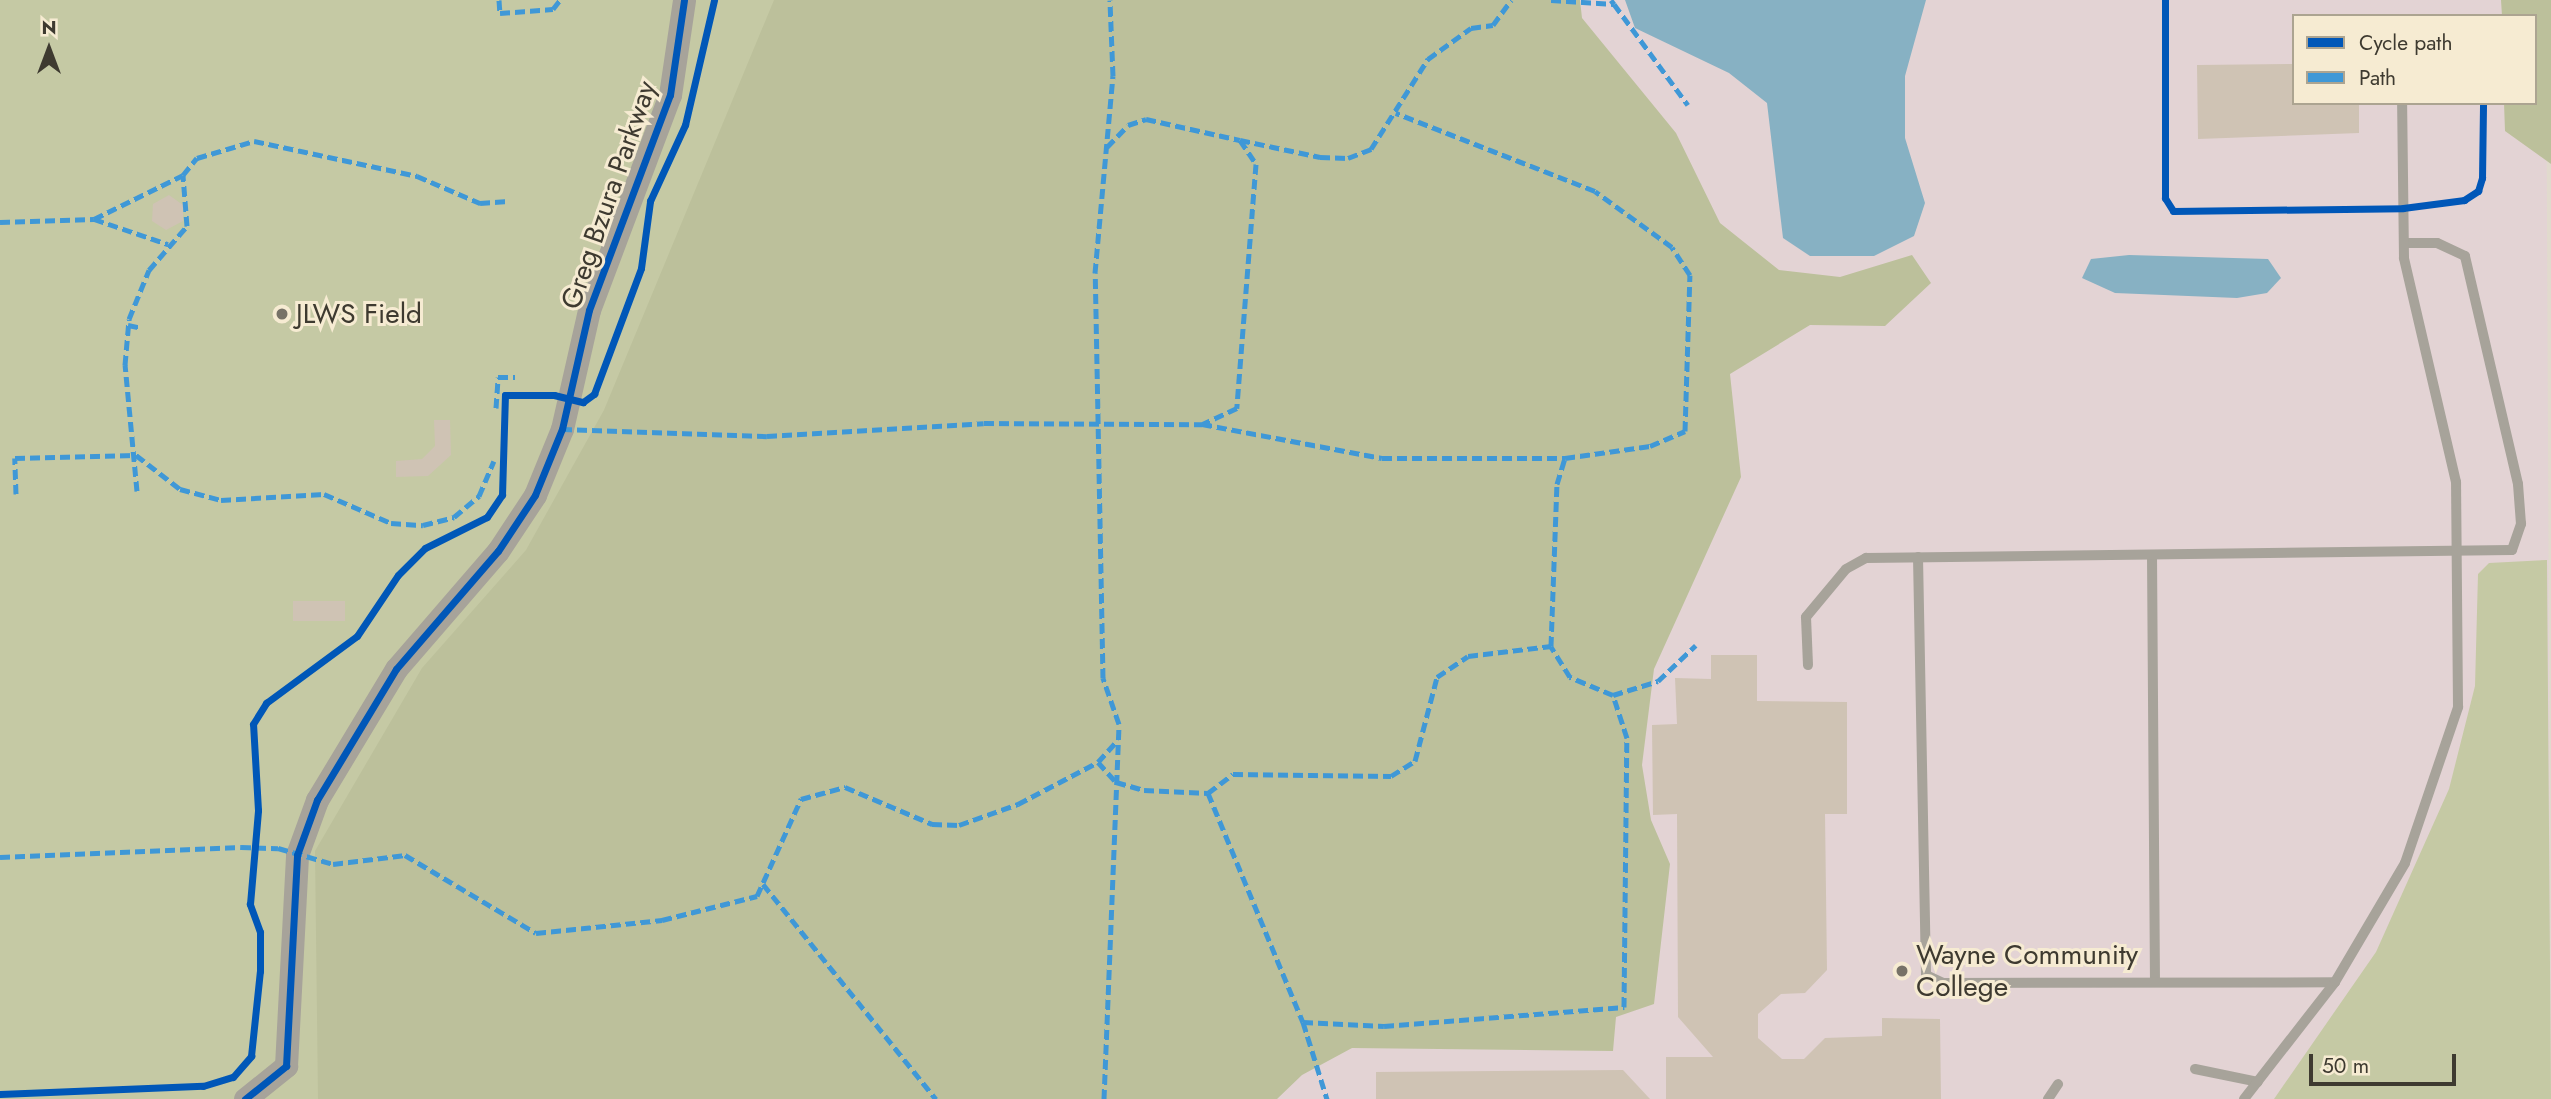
<!DOCTYPE html>
<html>
<head>
<meta charset="utf-8">
<style>
	body { margin:0 }
	#map { position:relative; width:2551px; height:1099px; overflow:hidden; background:#e1dacd; font-family:Jost,sans-serif }
	div>[style] { position:absolute }
	[style*='--x'] { left:calc(var(--x)*1px); top:calc(var(--y)*1px); width:calc(var(--w)*1px); rotate:calc(var(--a)*1deg) }
	.education>* { inset:0; background:#e3d3d4 }
	.green>* { inset:0; background:#c5c9a4; transform-origin:0 0 }
	.forest>* { inset:0; background:#bcc09b }
	.water>* { inset:0; background:#87b1c3 }
	.building>* { inset:0; background:#cfc3b4; transform-origin:0 0 }
	.service>* { height:10px; margin:-5px; padding:0 5px; transform-origin:5px; border-radius:5px; background:#a7a39a }
	.minor>* { height:23px; margin:-11.5px; padding:0 11.5px; transform-origin:11.5px; border-radius:11.5px; background:#a7a39a }
	.quiet>* { height:5px; margin-top:-2.5px; transform-origin:0; background:repeating-linear-gradient(90deg,#3f98d7 0 10px,transparent 0 15px) }
	.cycleway>* { height:7px; margin:-3.5px; padding:0 3.5px; transform-origin:3.5px; border-radius:3.5px; background:#0057b8 }
	.dots>* { width:19px; height:19px; translate:-50% -50%; box-sizing:border-box; border:4px solid #f6ebd2; border-radius:50% }
	span { translate:-50% -50%; white-space:nowrap; text-align:center; line-height:1.15; -webkit-text-stroke:6px #f6ebd2; paint-order:stroke }
	.street-label { font-size:28px; color:#3e3a30 }
	.poi-label { font-size:28px; color:#3e3a30 }
	.left { translate:0 -50%; text-align:left }
	.legend { position:absolute; left:2292px; top:14px; width:245px; height:91px; box-sizing:border-box; background:#f6ebd2; border:2px solid #aca491; margin:0; padding:9px 12px; list-style:none; font-size:21px; color:#3e3a30 }
	.legend li { display:flex; align-items:center; gap:14px; height:35px }
	.legend b { width:35px; border:2px solid #aca491 }
	.north { position:absolute; left:14px; top:14px; width:70px; height:70px; -webkit-text-stroke:5px #f6ebd2; paint-order:stroke; rotate:0deg; font-size:19px; font-weight:700; line-height:28px; text-align:center; color:#3e3a30 }
	.north::after { content:''; display:block; margin:auto; width:24px; height:32px; background:#3e3a30; clip-path:polygon(50% 0,100% 100%,50% 72%,0 100%) }
	.scale { position:absolute; left:2309px; top:1054px; width:147px; height:32px; box-sizing:border-box; border:4px solid #3e3a30; border-top:0; padding-left:9px; font-size:21px; line-height:24px; white-space:nowrap; color:#3e3a30; -webkit-text-stroke:5px #f6ebd2; paint-order:stroke }
</style>
</head>
<body>
<div id="map">
	<div class="education">
		<i style="clip-path:polygon(evenodd,1072px 0,2546px 0,2551px 1099px,1099px 1099px,1072px 0,2294px 16px,2535px 16px,2535px 103px,2294px 103px,2294px 16px)"></i>
	</div>
	<div class="green">
		<i style="left:0;top:0;width:1072px;height:1099px"></i>
		<i style="clip-path:polygon(2547px 560px,2551px 1099px,2274px 1099px,2376px 952px,2449px 789px,2475px 686px,2478px 574px,2489px 563px)"></i>
	</div>
	<div class="forest">
		<i style="clip-path:polygon(774px 0,1580px 0,1582px 18px,1676px 133px,1720px 223px,1779px 270px,1840px 277px,1912px 255px,1931px 283px,1885px 326px,1810px 325px,1730px 374px,1741px 477px,1654px 669px,1642px 765px,1651px 820px,1670px 864px,1654px 1004px,1616px 1017px,1613px 1051px,1352px 1048px,1302px 1075px,1277px 1099px,318px 1099px,315px 851px,422px 668px,526px 550px,604px 410px)"></i>
		<i style="clip-path:polygon(2501px 0,2551px 0,2551px 164px,2505px 131px,2504px 103px,2535px 103px,2535px 16px,2502px 16px)"></i>
	</div>
	<div class="water">
		<i style="clip-path:polygon(1625px 0,1926px 0,1905px 76px,1905px 138px,1925px 203px,1914px 236px,1874px 256px,1810px 256px,1783px 238px,1767px 103px,1729px 73px,1635px 28px)"></i>
		<i style="clip-path:polygon(2129px 255px,2268px 259px,2281px 278px,2267px 293px,2237px 298px,2115px 293px,2082px 278px,2091px 259px)"></i>
	</div>
	<div class="building">
		<i style="clip-path:polygon(2292px 64px,2294px 103px,2359px 103px,2359px 133px,2198px 139px,2197px 65px)"></i>
		<i style="clip-path:polygon(169px 195px,183px 205px,183px 221px,166px 230px,152px 221px,153px 204px)"></i>
		<i style="clip-path:polygon(434px 420px,450px 420px,451px 455px,428px 476px,396px 477px,396px 461px,422px 459px,435px 446px)"></i>
		<i style="left:293px;top:601px;width:52px;height:20px"></i>
		<i style="clip-path:polygon(1711px 655px,1757px 655px,1757px 701px,1847px 702px,1847px 814px,1825px 814px,1827px 970px,1805px 993px,1781px 994px,1758px 1014px,1758px 1038px,1782px 1059px,1804px 1059px,1825px 1038px,1882px 1036px,1882px 1018px,1940px 1019px,1941px 1099px,1666px 1099px,1666px 1057px,1713px 1057px,1678px 1017px,1677px 814px,1653px 815px,1652px 725px,1677px 724px,1675px 678px,1711px 679px)"></i>
		<i style="clip-path:polygon(1623px 1070px,1650px 1099px,1376px 1099px,1376px 1072px)"></i>
	</div>
	<div class="service">
		<i style="--x:2152;--y:555;--w:427;--a:89.6"></i>
		<i style="--x:1918;--y:557;--w:418;--a:88.9"></i>
		<i style="--x:1926;--y:975;--w:19;--a:25"></i>
		<i style="--x:1943;--y:983;--w:392;--a:-0.1"></i>
		<i style="--x:1808;--y:665;--w:48;--a:-92.4"></i>
		<i style="--x:1806;--y:617;--w:62;--a:-50.2"></i>
		<i style="--x:1846;--y:569;--w:23;--a:-29"></i>
		<i style="--x:1866;--y:558;--w:646;--a:-0.71"></i>
		<i style="--x:2512;--y:550;--w:28;--a:-71"></i>
		<i style="--x:2521;--y:524;--w:40;--a:-94.3"></i>
		<i style="--x:2518;--y:484;--w:234;--a:-103.1"></i>
		<i style="--x:2465;--y:256;--w:31;--a:-155"></i>
		<i style="--x:2437;--y:243;--w:33;--a:180"></i>
		<i style="--x:2195;--y:1069;--w:64;--a:11.7"></i>
		<i style="--x:2048;--y:1099;--w:18;--a:-56"></i>
		<i style="--x:2244;--y:1099;--w:148;--a:-52.1"></i>
		<i style="--x:2335;--y:982;--w:138;--a:-59.5"></i>
		<i style="--x:2405;--y:863;--w:165;--a:-71.2"></i>
		<i style="--x:2458;--y:707;--w:225;--a:-90.5"></i>
		<i style="--x:2456;--y:482;--w:230;--a:-103.1"></i>
		<i style="--x:2404;--y:258;--w:155;--a:-90.7"></i>
	</div>
	<div class="minor">
		<i style="--x:245;--y:1099;--w:53;--a:-38.8"></i>
		<i style="--x:286;--y:1066;--w:211;--a:-87"></i>
		<i style="--x:297;--y:855;--w:59;--a:-70"></i>
		<i style="--x:317;--y:800;--w:153;--a:-58.9"></i>
		<i style="--x:396;--y:669;--w:156;--a:-49.2"></i>
		<i style="--x:498;--y:551;--w:67;--a:-56.5"></i>
		<i style="--x:535;--y:495;--w:71;--a:-67.8"></i>
		<i style="--x:562;--y:429;--w:122;--a:-77.2"></i>
		<i style="--x:589;--y:310;--w:230;--a:-69.4"></i>
		<i style="--x:670;--y:95;--w:96;--a:-81.6"></i>
	</div>
	<div class="quiet">
		<i style="--x:499;--y:0;--w:13;--a:86"></i>
		<i style="--x:500;--y:13;--w:53;--a:-4.3"></i>
		<i style="--x:553;--y:9;--w:11;--a:-52"></i>
		<i style="--x:1551;--y:0;--w:63;--a:3.6"></i>
		<i style="--x:1614;--y:4;--w:5;--a:-127"></i>
		<i style="--x:1614;--y:4;--w:125;--a:53.8"></i>
		<i style="--x:1240;--y:140;--w:82;--a:12"></i>
		<i style="--x:1320;--y:157;--w:28;--a:2"></i>
		<i style="--x:1348;--y:158;--w:25;--a:-21"></i>
		<i style="--x:1371;--y:149;--w:107;--a:-57.7"></i>
		<i style="--x:1428;--y:59;--w:53;--a:-35.8"></i>
		<i style="--x:1471;--y:28;--w:22;--a:-8"></i>
		<i style="--x:1493;--y:25;--w:31;--a:-54"></i>
		<i style="--x:1107;--y:147;--w:30;--a:-46"></i>
		<i style="--x:1128;--y:125;--w:19;--a:-18"></i>
		<i style="--x:1146;--y:119;--w:96;--a:12.6"></i>
		<i style="--x:1240;--y:140;--w:29;--a:56"></i>
		<i style="--x:1256;--y:164;--w:245;--a:94.5"></i>
		<i style="--x:1237;--y:408;--w:38;--a:155"></i>
		<i style="--x:94;--y:219;--w:99;--a:-26.3"></i>
		<i style="--x:0;--y:222;--w:94;--a:-1.8"></i>
		<i style="--x:94;--y:219;--w:78;--a:18.7"></i>
		<i style="--x:128;--y:325;--w:14;--a:12"></i>
		<i style="--x:496;--y:408;--w:31;--a:-86"></i>
		<i style="--x:498;--y:377;--w:17;--a:0"></i>
		<i style="--x:562;--y:429;--w:205;--a:2"></i>
		<i style="--x:767;--y:436;--w:217;--a:-3.4"></i>
		<i style="--x:984;--y:423;--w:218;--a:0.3"></i>
		<i style="--x:1202;--y:424;--w:183;--a:10.7"></i>
		<i style="--x:1382;--y:458;--w:183;--a:0"></i>
		<i style="--x:137;--y:491;--w:127;--a:-95.4"></i>
		<i style="--x:125;--y:365;--w:46;--a:-85"></i>
		<i style="--x:129;--y:319;--w:53;--a:-67.8"></i>
		<i style="--x:149;--y:270;--w:58;--a:-49.2"></i>
		<i style="--x:187;--y:226;--w:51;--a:-94.5"></i>
		<i style="--x:183;--y:175;--w:22;--a:-51"></i>
		<i style="--x:197;--y:158;--w:59;--a:-16.6"></i>
		<i style="--x:254;--y:141;--w:167;--a:12.1"></i>
		<i style="--x:417;--y:176;--w:69;--a:23.2"></i>
		<i style="--x:480;--y:203;--w:28;--a:-4"></i>
		<i style="--x:16;--y:494;--w:36;--a:-92"></i>
		<i style="--x:15;--y:458;--w:121;--a:-1.4"></i>
		<i style="--x:136;--y:455;--w:56;--a:37.7"></i>
		<i style="--x:180;--y:489;--w:42;--a:15"></i>
		<i style="--x:221;--y:500;--w:103;--a:-3.3"></i>
		<i style="--x:324;--y:494;--w:73;--a:23.4"></i>
		<i style="--x:391;--y:523;--w:32;--a:4"></i>
		<i style="--x:423;--y:525;--w:32;--a:-14"></i>
		<i style="--x:454;--y:517;--w:33;--a:-40"></i>
		<i style="--x:479;--y:496;--w:38;--a:-67"></i>
		<i style="--x:1613;--y:695;--w:47;--a:-17.3"></i>
		<i style="--x:1658;--y:681;--w:52;--a:-43.5"></i>
		<i style="--x:1098;--y:762;--w:27;--a:48"></i>
		<i style="--x:1116;--y:782;--w:29;--a:16"></i>
		<i style="--x:1144;--y:790;--w:64;--a:2.7"></i>
		<i style="--x:1208;--y:793;--w:31;--a:-37"></i>
		<i style="--x:1233;--y:774;--w:158;--a:0.7"></i>
		<i style="--x:1391;--y:776;--w:28;--a:-32"></i>
		<i style="--x:1415;--y:761;--w:87;--a:-75.3"></i>
		<i style="--x:1437;--y:677;--w:37;--a:-34"></i>
		<i style="--x:1468;--y:656;--w:84;--a:-6.9"></i>
		<i style="--x:1208;--y:793;--w:248;--a:67.5"></i>
		<i style="--x:1303;--y:1022;--w:81;--a:72.7"></i>
		<i style="--x:0;--y:857;--w:241;--a:-2.4"></i>
		<i style="--x:241;--y:847;--w:37;--a:2"></i>
		<i style="--x:278;--y:848;--w:57;--a:16.2"></i>
		<i style="--x:333;--y:864;--w:73;--a:-7.1"></i>
		<i style="--x:405;--y:855;--w:152;--a:30.8"></i>
		<i style="--x:536;--y:933;--w:127;--a:-5.9"></i>
		<i style="--x:662;--y:920;--w:98;--a:-14.2"></i>
		<i style="--x:757;--y:896;--w:107;--a:-65.6"></i>
		<i style="--x:801;--y:799;--w:46;--a:-15.3"></i>
		<i style="--x:845;--y:787;--w:95;--a:23"></i>
		<i style="--x:932;--y:824;--w:27;--a:2"></i>
		<i style="--x:959;--y:825;--w:63;--a:-19.6"></i>
		<i style="--x:1018;--y:804;--w:90;--a:-27.7"></i>
		<i style="--x:1098;--y:762;--w:30;--a:-48"></i>
		<i style="--x:763;--y:884;--w:276;--a:51.2"></i>
		<i style="--x:1303;--y:1022;--w:81;--a:2.8"></i>
		<i style="--x:1384;--y:1026;--w:241;--a:-4.5"></i>
		<i style="--x:1624;--y:1007;--w:269;--a:-89.4"></i>
		<i style="--x:1627;--y:738;--w:45;--a:-108"></i>
		<i style="--x:1613;--y:695;--w:47;--a:-157.3"></i>
		<i style="--x:1570;--y:677;--w:36;--a:-122"></i>
		<i style="--x:1551;--y:646;--w:162;--a:-87.9"></i>
		<i style="--x:1557;--y:484;--w:27;--a:-73"></i>
		<i style="--x:1565;--y:458;--w:86;--a:-8"></i>
		<i style="--x:1650;--y:446;--w:38;--a:-23"></i>
		<i style="--x:1685;--y:431;--w:156;--a:-88.2"></i>
		<i style="--x:1690;--y:275;--w:33;--a:-123"></i>
		<i style="--x:1672;--y:247;--w:95;--a:-144"></i>
		<i style="--x:1595;--y:191;--w:214;--a:-158.6"></i>
		<i style="--x:1104;--y:1099;--w:375;--a:-87.7"></i>
		<i style="--x:1119;--y:724;--w:49;--a:-109.2"></i>
		<i style="--x:1103;--y:678;--w:405;--a:-91.1"></i>
		<i style="--x:1095;--y:273;--w:198;--a:-84.8"></i>
		<i style="--x:1113;--y:76;--w:76;--a:-92.3"></i>
	</div>
	<div class="cycleway">
		<i style="--x:2165;--y:0;--w:198;--a:90"></i>
		<i style="--x:2165;--y:198;--w:15;--a:58"></i>
		<i style="--x:2173;--y:211;--w:230;--a:-0.7"></i>
		<i style="--x:2403;--y:208;--w:62;--a:-7.5"></i>
		<i style="--x:2464;--y:200;--w:17;--a:-33"></i>
		<i style="--x:2478;--y:191;--w:14;--a:-73"></i>
		<i style="--x:2482;--y:178;--w:75;--a:-89.2"></i>
		<i style="--x:0;--y:1094;--w:203;--a:-2.3"></i>
		<i style="--x:203;--y:1086;--w:31;--a:-17"></i>
		<i style="--x:233;--y:1077;--w:28;--a:-49"></i>
		<i style="--x:251;--y:1056;--w:85;--a:-84"></i>
		<i style="--x:260;--y:971;--w:39;--a:-90"></i>
		<i style="--x:260;--y:932;--w:30;--a:-110"></i>
		<i style="--x:250;--y:904;--w:94;--a:-85.1"></i>
		<i style="--x:258;--y:810;--w:86;--a:-93.3"></i>
		<i style="--x:253;--y:724;--w:25;--a:-58"></i>
		<i style="--x:266;--y:703;--w:113;--a:-36.4"></i>
		<i style="--x:357;--y:636;--w:73;--a:-56.1"></i>
		<i style="--x:398;--y:575;--w:38;--a:-45"></i>
		<i style="--x:425;--y:548;--w:69;--a:-26.6"></i>
		<i style="--x:487;--y:517;--w:27;--a:-56"></i>
		<i style="--x:502;--y:495;--w:100;--a:-88.3"></i>
		<i style="--x:505;--y:395;--w:49;--a:0"></i>
		<i style="--x:554;--y:395;--w:30;--a:14"></i>
		<i style="--x:583;--y:402;--w:14;--a:-36"></i>
		<i style="--x:594;--y:394;--w:134;--a:-69.5"></i>
		<i style="--x:641;--y:268;--w:68;--a:-82.3"></i>
		<i style="--x:650;--y:201;--w:84;--a:-65.3"></i>
		<i style="--x:685;--y:125;--w:128;--a:-76.9"></i>
		<i style="--x:245;--y:1099;--w:53;--a:-38.8"></i>
		<i style="--x:286;--y:1066;--w:211;--a:-87"></i>
		<i style="--x:297;--y:855;--w:59;--a:-70"></i>
		<i style="--x:317;--y:800;--w:153;--a:-58.9"></i>
		<i style="--x:396;--y:669;--w:156;--a:-49.2"></i>
		<i style="--x:498;--y:551;--w:67;--a:-56.5"></i>
		<i style="--x:535;--y:495;--w:71;--a:-67.8"></i>
		<i style="--x:562;--y:429;--w:122;--a:-77.2"></i>
		<i style="--x:589;--y:310;--w:230;--a:-69.4"></i>
		<i style="--x:670;--y:95;--w:96;--a:-81.6"></i>
	</div>
	<div class="dots">
		<i style="left:282px;top:314px;background:#777267"></i>
		<i style="left:1902px;top:971px;background:#777267"></i>
	</div>
	<div class="street-label">
		<span style="left:609px;top:195px;rotate:-71deg">Greg Bzura Parkway</span>
	</div>
	<div class="poi-label">
		<span class="left" style="left:296px;top:314px">JLWS Field</span>
		<span class="left" style="left:1916px;top:971px">Wayne Community<br>College</span>
	</div>
	<ul class="legend">
	<li><b style="height:9px;background:#0057b8"></b>Cycle path</li>
	<li><b style="height:9px;background:#3f98d7"></b>Path</li>
	</ul>
	<div class="north">N</div>
	<div class="scale">50 m</div>
</div>
</body>
</html>
